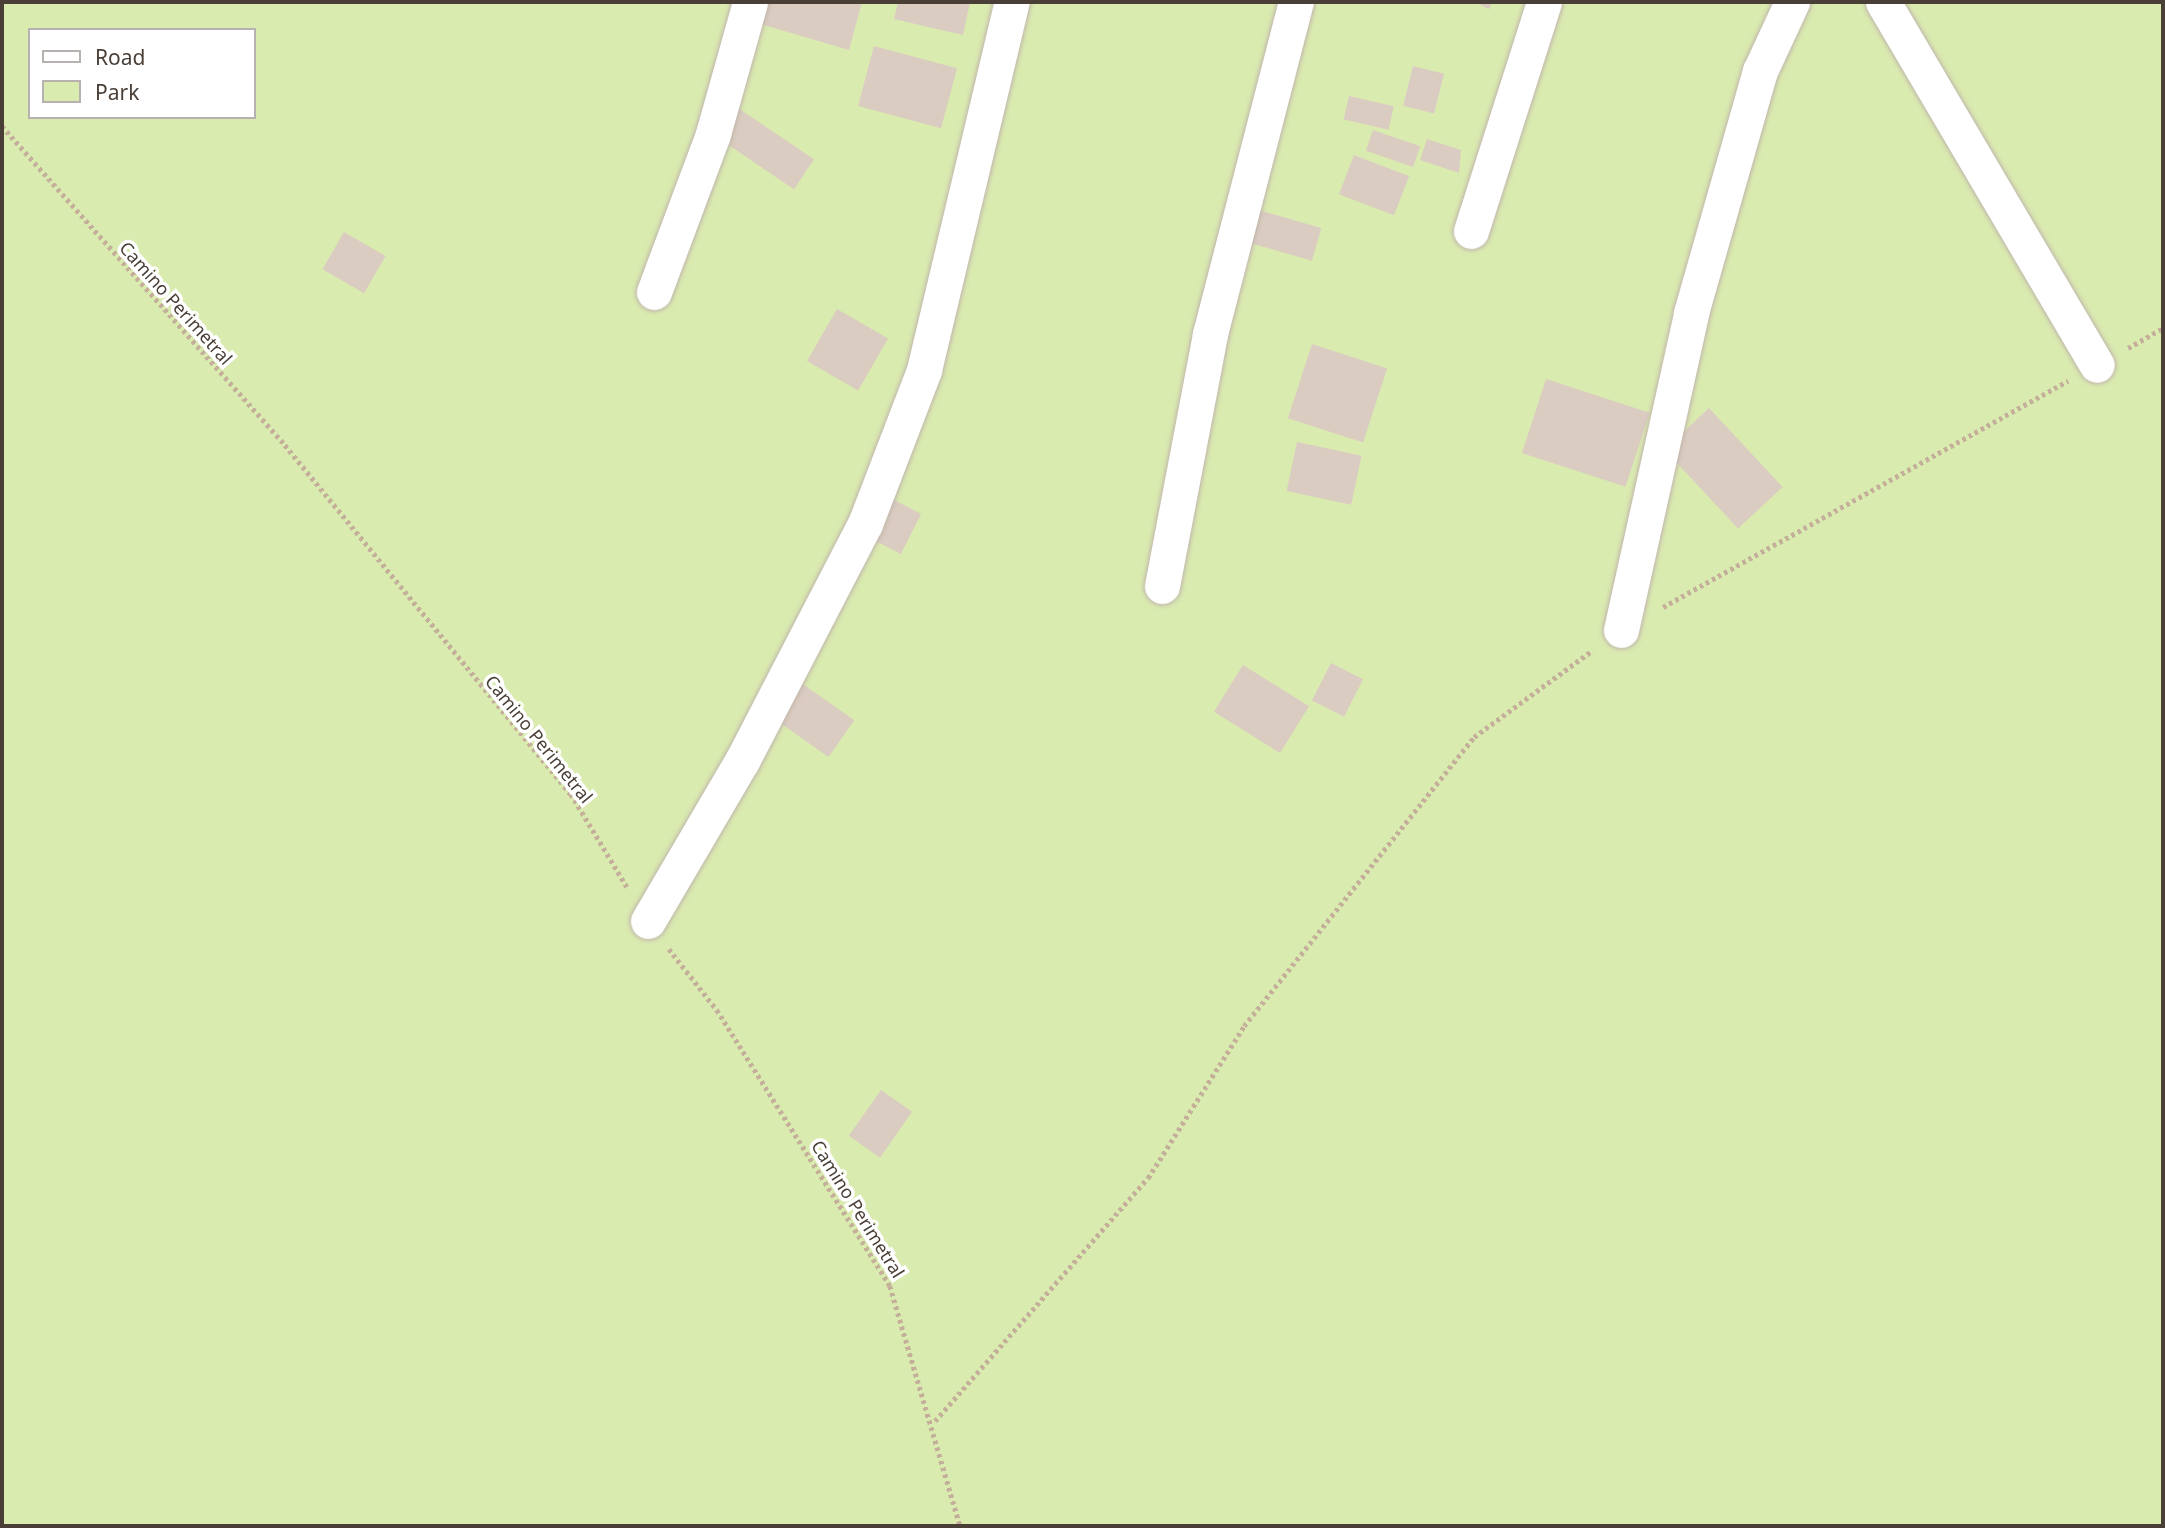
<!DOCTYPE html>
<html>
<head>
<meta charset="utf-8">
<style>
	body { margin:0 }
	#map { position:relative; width:2165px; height:1528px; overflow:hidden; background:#f5f0e9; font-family:"Noto Sans",sans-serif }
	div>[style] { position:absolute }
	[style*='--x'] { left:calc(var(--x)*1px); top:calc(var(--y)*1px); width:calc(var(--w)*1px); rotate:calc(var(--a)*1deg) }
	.green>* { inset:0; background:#daebb0 }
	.building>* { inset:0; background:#dbccc1; transform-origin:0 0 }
	.path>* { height:4.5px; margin-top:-2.25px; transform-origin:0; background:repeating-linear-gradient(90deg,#c4af9b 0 3.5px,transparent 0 7px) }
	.roads { filter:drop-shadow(0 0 2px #c1b6ab) drop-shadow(0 0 2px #c1b6ab) }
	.street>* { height:35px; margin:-17.5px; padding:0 17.5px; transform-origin:17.5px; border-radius:17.5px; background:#fff }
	span { translate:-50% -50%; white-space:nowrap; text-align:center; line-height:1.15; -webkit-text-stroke:7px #fff; paint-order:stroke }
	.street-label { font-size:18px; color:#4a3f37 }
	.frame { position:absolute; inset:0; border:4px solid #4a3f37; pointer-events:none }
	.legend { position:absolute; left:28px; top:28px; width:228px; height:91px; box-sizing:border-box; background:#fff; border:2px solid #b7b2af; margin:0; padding:9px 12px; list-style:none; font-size:21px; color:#4a3f37 }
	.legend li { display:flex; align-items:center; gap:14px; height:35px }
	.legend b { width:35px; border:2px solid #b7b2af }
</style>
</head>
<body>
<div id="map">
	<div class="green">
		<i style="clip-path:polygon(evenodd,2px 2px,2163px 2px,2163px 1526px,2px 1526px,2px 2px,30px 30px,254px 30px,254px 117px,30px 117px,30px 30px)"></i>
	</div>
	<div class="building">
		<i style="clip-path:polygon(767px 2px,862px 2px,849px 50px,760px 24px)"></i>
		<i style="clip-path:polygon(898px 2px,970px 2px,963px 35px,894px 19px)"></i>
		<i style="clip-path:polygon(1474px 2px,1492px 2px,1489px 9px)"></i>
		<i style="left:874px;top:46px;width:86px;height:62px;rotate:15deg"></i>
		<i style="left:1413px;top:66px;width:32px;height:41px;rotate:14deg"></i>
		<i style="left:1349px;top:96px;width:46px;height:24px;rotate:13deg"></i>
		<i style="left:732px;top:104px;width:99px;height:36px;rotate:34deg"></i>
		<i style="left:1373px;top:130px;width:50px;height:22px;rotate:19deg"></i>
		<i style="clip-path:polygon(1427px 139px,1461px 150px,1459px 173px,1420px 160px)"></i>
		<i style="left:1354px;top:155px;width:59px;height:42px;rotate:21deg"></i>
		<i style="left:1255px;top:209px;width:69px;height:34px;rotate:16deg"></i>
		<i style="left:344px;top:232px;width:48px;height:43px;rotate:30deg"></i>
		<i style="left:837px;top:309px;width:59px;height:60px;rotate:30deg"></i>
		<i style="left:1312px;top:344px;width:79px;height:78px;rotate:18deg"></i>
		<i style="left:1546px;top:379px;width:109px;height:78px;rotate:18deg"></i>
		<i style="left:1709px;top:408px;width:108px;height:61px;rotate:47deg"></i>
		<i style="left:1297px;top:442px;width:66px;height:50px;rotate:12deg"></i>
		<i style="left:890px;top:498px;width:35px;height:45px;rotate:27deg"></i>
		<i style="left:1331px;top:663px;width:36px;height:42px;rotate:27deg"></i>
		<i style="left:1243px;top:665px;width:78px;height:55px;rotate:32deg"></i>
		<i style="left:797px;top:680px;width:70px;height:45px;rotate:35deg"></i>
		<i style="left:881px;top:1090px;width:38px;height:56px;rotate:35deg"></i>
	</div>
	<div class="path">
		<i style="--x:2;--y:126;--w:426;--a:48.4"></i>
		<i style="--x:285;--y:445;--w:451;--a:50.7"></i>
		<i style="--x:571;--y:794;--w:109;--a:58.9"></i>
		<i style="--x:2128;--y:348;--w:40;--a:-29.7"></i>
		<i style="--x:1663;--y:607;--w:464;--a:-29.2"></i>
		<i style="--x:669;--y:949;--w:78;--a:51.8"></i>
		<i style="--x:717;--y:1010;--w:326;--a:57.9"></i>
		<i style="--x:890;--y:1286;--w:250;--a:73.7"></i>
		<i style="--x:935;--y:1421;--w:323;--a:-48.8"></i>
		<i style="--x:1148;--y:1178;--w:180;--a:-57.7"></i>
		<i style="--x:1244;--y:1026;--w:369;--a:-51.5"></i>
		<i style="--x:1474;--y:737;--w:147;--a:-36.2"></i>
	</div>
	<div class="roads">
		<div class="street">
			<i style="--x:1883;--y:2;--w:421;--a:59.5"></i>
			<i style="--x:1471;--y:231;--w:240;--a:-72.3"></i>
			<i style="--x:654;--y:292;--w:169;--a:-69.5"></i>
			<i style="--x:713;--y:134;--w:137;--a:-74.3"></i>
			<i style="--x:1162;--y:586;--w:257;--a:-79.2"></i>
			<i style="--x:1210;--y:334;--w:343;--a:-75.5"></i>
			<i style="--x:1621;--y:630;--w:325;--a:-77.5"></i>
			<i style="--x:1691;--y:313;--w:252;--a:-74.1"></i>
			<i style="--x:1760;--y:71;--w:76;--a:-65.1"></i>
			<i style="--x:648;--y:921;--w:186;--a:-59.6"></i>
			<i style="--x:742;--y:761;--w:267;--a:-62.6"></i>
			<i style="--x:865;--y:524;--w:165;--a:-69"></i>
			<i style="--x:924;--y:370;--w:378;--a:-76.6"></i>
		</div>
	</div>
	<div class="street-label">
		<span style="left:176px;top:303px;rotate:48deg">Camino Perimetral</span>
		<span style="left:539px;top:739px;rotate:51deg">Camino Perimetral</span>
		<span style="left:858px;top:1209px;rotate:58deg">Camino Perimetral</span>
	</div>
	<div class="frame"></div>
	<ul class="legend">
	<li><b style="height:9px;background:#fff"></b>Road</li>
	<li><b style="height:19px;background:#daebb0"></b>Park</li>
	</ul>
</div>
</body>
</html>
